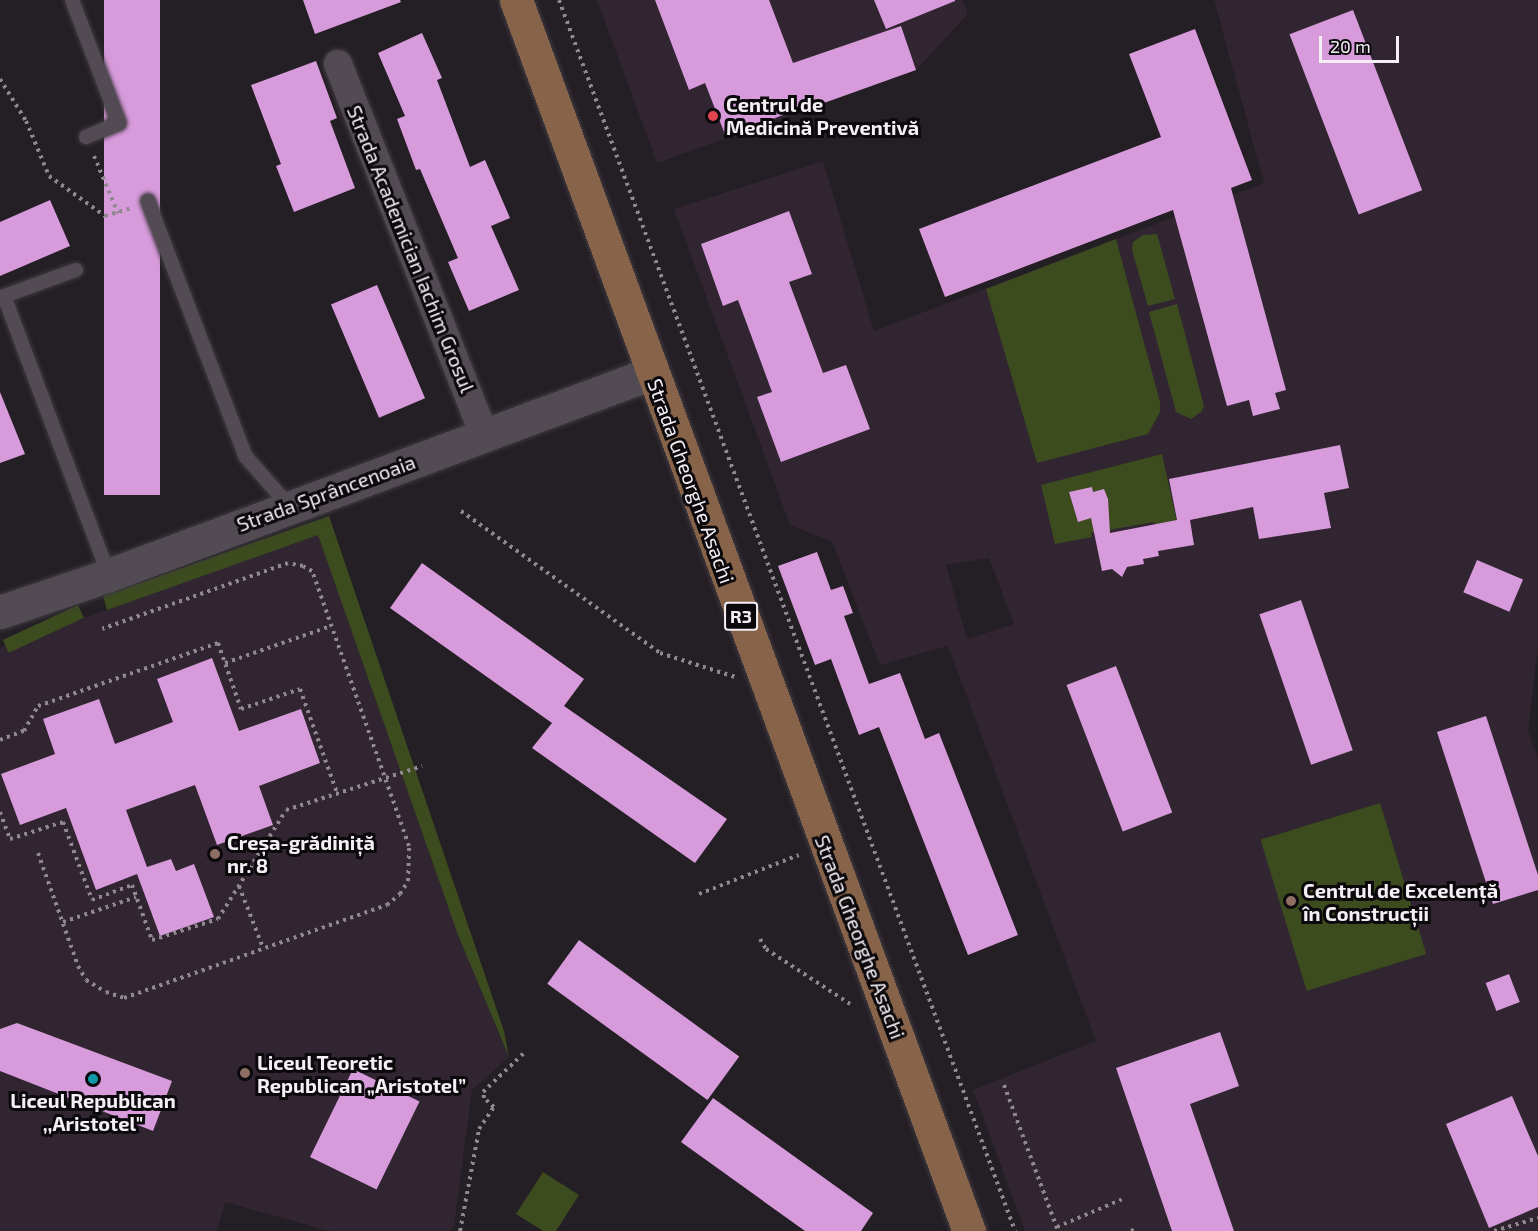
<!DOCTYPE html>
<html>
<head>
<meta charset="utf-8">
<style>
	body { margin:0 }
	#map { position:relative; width:1538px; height:1231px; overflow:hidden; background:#241e25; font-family:"Exo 2",sans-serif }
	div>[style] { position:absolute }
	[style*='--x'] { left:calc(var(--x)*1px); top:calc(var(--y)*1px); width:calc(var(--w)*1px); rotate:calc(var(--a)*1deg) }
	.built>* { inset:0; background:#302530 }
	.green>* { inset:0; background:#3c4c1f; transform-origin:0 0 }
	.building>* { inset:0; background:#d79bdb; transform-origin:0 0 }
	.path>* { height:4px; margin-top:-2px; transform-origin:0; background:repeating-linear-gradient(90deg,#8f898f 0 3px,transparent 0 7.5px) }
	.roads { filter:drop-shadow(0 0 2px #403b41) drop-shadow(0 0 2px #403b41) }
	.service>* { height:14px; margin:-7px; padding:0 7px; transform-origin:7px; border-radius:7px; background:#534b53 }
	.minor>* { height:28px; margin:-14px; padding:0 14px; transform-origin:14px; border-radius:14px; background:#534b53 }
	.tertiary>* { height:33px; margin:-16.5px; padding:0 16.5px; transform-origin:16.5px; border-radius:16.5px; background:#534b53 }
	.primary>* { height:33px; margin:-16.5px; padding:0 16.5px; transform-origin:16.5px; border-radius:16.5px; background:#876349 }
	.dots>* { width:16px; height:16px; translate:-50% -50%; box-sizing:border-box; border:3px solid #0c090c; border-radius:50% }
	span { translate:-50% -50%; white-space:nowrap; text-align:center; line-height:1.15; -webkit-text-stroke:6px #0c090c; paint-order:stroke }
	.shield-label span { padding:2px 4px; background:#0c090c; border:2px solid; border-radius:4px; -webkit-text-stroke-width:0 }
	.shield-label { font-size:18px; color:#f4eff4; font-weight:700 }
	.poi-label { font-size:20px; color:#f4eff4; font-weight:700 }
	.left { translate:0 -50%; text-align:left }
	.street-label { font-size:20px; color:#f4eff4 }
	.scale { position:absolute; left:1319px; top:36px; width:80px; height:27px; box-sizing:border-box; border:3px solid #f4eff4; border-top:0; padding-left:8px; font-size:18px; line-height:21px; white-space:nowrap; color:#f4eff4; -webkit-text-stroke:4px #0c090c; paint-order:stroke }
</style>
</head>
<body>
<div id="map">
	<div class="built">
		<i style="clip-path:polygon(597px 0,962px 0,968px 14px,916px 70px,657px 163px)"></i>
		<i style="clip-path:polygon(evenodd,1214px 0,1538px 0,1538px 646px,1528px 731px,1538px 760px,1538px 1231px,1025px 1231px,973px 1090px,1096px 1041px,948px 646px,880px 665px,832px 542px,790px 525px,674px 209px,823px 161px,874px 331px,1264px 183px,1214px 0,989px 558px,1014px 624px,967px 639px,946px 565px,989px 558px)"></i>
		<i style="clip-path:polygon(318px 534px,458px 935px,509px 1057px,472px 1090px,454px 1226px,450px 1231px,329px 1231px,225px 1202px,217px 1231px,0 1231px,0 648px)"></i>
	</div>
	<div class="green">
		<i style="clip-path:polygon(1157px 234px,1175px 299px,1148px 306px,1132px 250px,1133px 242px,1143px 235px)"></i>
		<i style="clip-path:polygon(1116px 239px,1160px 402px,1160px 412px,1148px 434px,1037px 463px,986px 289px)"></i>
		<i style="clip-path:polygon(1177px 304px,1204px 406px,1201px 412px,1191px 419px,1176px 412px,1149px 312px)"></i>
		<i style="clip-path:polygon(1162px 454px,1177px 522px,1157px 527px,1154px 522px,1091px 533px,1092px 537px,1055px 544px,1041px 485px)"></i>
		<i style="clip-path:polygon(329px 516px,504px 1031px,509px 1057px,458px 935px,318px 535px,107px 610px,103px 596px)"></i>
		<i style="left:78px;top:605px;width:14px;height:83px;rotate:65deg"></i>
		<i style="left:1380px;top:803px;width:158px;height:125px;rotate:73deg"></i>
		<i style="clip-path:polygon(543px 1172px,579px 1195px,556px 1231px,543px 1231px,516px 1214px)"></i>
	</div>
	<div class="building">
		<i style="left:104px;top:0;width:56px;height:495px"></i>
		<i style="clip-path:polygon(303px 0,400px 0,401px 2px,315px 34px)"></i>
		<i style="clip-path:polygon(655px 0,769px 0,793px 63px,901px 26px,916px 70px,810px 108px,809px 105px,726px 137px,705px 83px,689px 90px)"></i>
		<i style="clip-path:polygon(874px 0,955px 0,955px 1px,886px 29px)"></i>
		<i style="left:1353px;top:10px;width:193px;height:68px;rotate:69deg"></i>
		<i style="clip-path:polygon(1195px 29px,1252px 180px,1231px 188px,1286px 390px,1275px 393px,1280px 409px,1253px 416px,1249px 400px,1227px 406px,1173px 210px,945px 297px,919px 229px,1161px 137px,1129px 54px)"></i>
		<i style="clip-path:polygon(422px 33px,442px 78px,437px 80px,470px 167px,485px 160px,510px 218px,491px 226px,519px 290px,469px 311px,448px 262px,458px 258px,420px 169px,416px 170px,397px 119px,405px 116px,378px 53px)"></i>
		<i style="clip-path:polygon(316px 61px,337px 118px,330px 121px,355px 188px,294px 212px,276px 166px,281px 164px,251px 85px)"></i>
		<i style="clip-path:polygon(50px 200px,70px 246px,0 276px,0 222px)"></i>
		<i style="clip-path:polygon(789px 211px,812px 274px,789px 282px,823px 373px,846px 365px,870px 429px,781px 462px,757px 397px,772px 392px,738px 300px,723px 306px,701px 244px)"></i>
		<i style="left:377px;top:285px;width:123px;height:50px;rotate:67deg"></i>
		<i style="clip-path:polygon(0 392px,25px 454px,0 463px)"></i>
		<i style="clip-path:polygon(1340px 445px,1349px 488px,1324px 493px,1331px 528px,1259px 539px,1253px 507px,1190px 520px,1194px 545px,1158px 551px,1159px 556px,1143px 559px,1144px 564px,1127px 567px,1122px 577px,1112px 569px,1102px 571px,1091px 518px,1078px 522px,1069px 492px,1092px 487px,1093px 492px,1104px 489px,1108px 499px,1110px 533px,1177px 520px,1169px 479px)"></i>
		<i style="clip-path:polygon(817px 552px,831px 590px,843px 586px,853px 613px,844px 616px,869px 684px,900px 673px,925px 739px,939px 733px,1018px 935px,968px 955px,879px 727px,859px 735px,831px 659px,815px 665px,778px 566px)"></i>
		<i style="left:1477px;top:560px;width:50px;height:35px;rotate:23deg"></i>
		<i style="clip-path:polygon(422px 563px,584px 679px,564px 706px,727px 819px,695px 863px,532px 748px,552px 723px,390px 608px)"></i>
		<i style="left:1301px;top:600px;width:159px;height:44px;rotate:71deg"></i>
		<i style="clip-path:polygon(212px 658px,239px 731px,301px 709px,320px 763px,259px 786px,273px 825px,217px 845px,195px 785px,126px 810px,147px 867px,171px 859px,176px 871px,194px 864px,214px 917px,160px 936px,137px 874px,96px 890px,66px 808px,20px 825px,1px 774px,55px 754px,43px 719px,99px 699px,115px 744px,173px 722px,157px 679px)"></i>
		<i style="left:1116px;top:666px;width:157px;height:53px;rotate:69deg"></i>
		<i style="clip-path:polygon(1486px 716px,1538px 875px,1538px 890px,1493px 904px,1437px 732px)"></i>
		<i style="left:579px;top:940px;width:198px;height:54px;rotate:36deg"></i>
		<i style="left:1509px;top:974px;width:30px;height:25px;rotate:69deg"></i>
		<i style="clip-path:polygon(17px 1023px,172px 1081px,153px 1131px,0 1071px,0 1029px)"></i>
		<i style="clip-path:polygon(1220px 1032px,1239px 1086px,1190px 1104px,1234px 1231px,1172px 1231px,1116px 1068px)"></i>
		<i style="left:353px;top:1069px;width:74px;height:98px;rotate:26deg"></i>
		<i style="clip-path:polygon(1512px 1096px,1538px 1156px,1538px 1207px,1489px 1228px,1446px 1124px)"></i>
		<i style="clip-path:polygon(713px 1098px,873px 1213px,861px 1231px,805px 1231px,681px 1142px)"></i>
	</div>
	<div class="path">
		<i style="--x:559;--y:0;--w:1313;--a:69.67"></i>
		<i style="--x:0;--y:79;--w:49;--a:58.2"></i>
		<i style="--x:26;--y:121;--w:60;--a:67.3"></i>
		<i style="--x:49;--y:176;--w:69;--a:35.5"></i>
		<i style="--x:105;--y:216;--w:28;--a:-17"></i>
		<i style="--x:94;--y:156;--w:62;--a:67.2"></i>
		<i style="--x:461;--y:511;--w:244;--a:35.5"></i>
		<i style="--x:660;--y:653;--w:79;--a:17.7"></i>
		<i style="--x:225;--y:663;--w:112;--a:-19.2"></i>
		<i style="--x:0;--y:740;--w:26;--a:-21"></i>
		<i style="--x:24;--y:731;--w:29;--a:-61"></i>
		<i style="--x:38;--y:706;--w:191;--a:-19.3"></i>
		<i style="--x:218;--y:643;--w:70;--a:70.8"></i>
		<i style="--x:241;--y:709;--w:62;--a:-18.7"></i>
		<i style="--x:300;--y:689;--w:110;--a:70.4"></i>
		<i style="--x:0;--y:812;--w:29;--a:70"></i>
		<i style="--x:10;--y:839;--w:56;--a:-17.8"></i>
		<i style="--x:63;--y:822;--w:83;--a:69.6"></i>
		<i style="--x:92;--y:900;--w:43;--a:-20.6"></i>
		<i style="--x:132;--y:885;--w:59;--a:70"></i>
		<i style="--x:152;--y:940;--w:69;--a:-17.7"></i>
		<i style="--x:218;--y:919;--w:128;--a:-58"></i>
		<i style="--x:286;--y:810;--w:143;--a:-17.9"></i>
		<i style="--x:38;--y:853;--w:120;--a:70.5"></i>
		<i style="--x:78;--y:966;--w:16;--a:60"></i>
		<i style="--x:86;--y:980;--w:23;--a:31"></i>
		<i style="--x:106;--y:992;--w:19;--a:18"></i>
		<i style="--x:124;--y:998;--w:279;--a:-19.5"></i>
		<i style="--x:387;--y:905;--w:17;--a:-40"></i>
		<i style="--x:400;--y:894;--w:15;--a:-58"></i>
		<i style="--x:408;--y:881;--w:35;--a:-88"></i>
		<i style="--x:409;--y:846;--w:292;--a:-109.4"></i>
		<i style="--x:312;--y:571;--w:10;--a:-151"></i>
		<i style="--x:303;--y:566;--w:15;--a:-169"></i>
		<i style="--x:288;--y:563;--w:197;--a:160.5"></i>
		<i style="--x:239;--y:886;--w:66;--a:68.8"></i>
		<i style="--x:699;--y:894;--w:107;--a:-21.3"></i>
		<i style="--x:63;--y:922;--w:77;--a:-18.9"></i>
		<i style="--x:760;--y:939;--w:12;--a:59"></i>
		<i style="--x:766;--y:949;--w:104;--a:33.2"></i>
		<i style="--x:1004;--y:1085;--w:156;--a:69.7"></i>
		<i style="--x:1057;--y:1227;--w:74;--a:-23.1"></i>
		<i style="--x:460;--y:1231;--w:104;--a:-79.4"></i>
		<i style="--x:479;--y:1129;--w:27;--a:-56"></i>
		<i style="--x:494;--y:1107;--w:13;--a:-138"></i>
		<i style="--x:484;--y:1098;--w:6;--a:-99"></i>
		<i style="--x:483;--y:1092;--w:58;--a:-43.6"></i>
		<i style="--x:1131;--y:1231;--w:4;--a:-27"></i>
		<i style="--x:1494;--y:1231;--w:46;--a:-16.5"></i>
	</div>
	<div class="roads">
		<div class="service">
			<i style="--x:72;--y:0;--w:132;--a:69.1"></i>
			<i style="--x:119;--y:123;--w:36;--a:157"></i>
			<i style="--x:148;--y:201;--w:274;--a:69.1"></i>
			<i style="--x:246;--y:457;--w:65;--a:48.7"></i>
			<i style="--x:76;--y:270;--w:77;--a:160.1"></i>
			<i style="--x:4;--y:296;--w:298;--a:69.4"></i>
		</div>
		<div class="minor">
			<i style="--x:338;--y:64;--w:398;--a:68.5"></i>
		</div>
		<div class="tertiary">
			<i style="--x:0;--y:612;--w:115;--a:-18.7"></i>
			<i style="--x:109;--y:575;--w:579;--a:-20.41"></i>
		</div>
		<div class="primary">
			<i style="--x:516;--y:0;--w:1312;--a:69.8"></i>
		</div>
	</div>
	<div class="dots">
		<i style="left:713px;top:116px;background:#e0444e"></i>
		<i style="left:215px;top:854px;background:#8d6e63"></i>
		<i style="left:1291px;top:901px;background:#8d6e63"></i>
		<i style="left:245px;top:1073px;background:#8d6e63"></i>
		<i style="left:93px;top:1079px;background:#0f9aa8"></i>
	</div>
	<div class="shield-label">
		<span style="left:741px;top:616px">R3</span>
	</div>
	<div class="poi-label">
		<span class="left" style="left:726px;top:116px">Centrul de<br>Medicină Preventivă</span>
		<span class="left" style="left:227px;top:854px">Creșa-grădiniță<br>nr. 8</span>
		<span class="left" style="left:1303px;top:902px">Centrul de Excelență<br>în Construcții</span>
		<span class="left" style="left:257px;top:1074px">Liceul Teoretic<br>Republican „Aristotel”</span>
		<span style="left:93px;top:1112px">Liceul Republican<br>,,Aristotel"</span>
	</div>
	<div class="street-label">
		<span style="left:411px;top:249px;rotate:68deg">Strada Academician Iachim Grosul</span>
		<span style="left:691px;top:481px;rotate:70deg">Strada Gheorghe Asachi</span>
		<span style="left:326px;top:493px;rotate:-20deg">Strada Sprâncenoaia</span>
		<span style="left:860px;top:937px;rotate:69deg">Strada Gheorghe Asachi</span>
	</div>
	<div class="scale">20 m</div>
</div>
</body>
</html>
